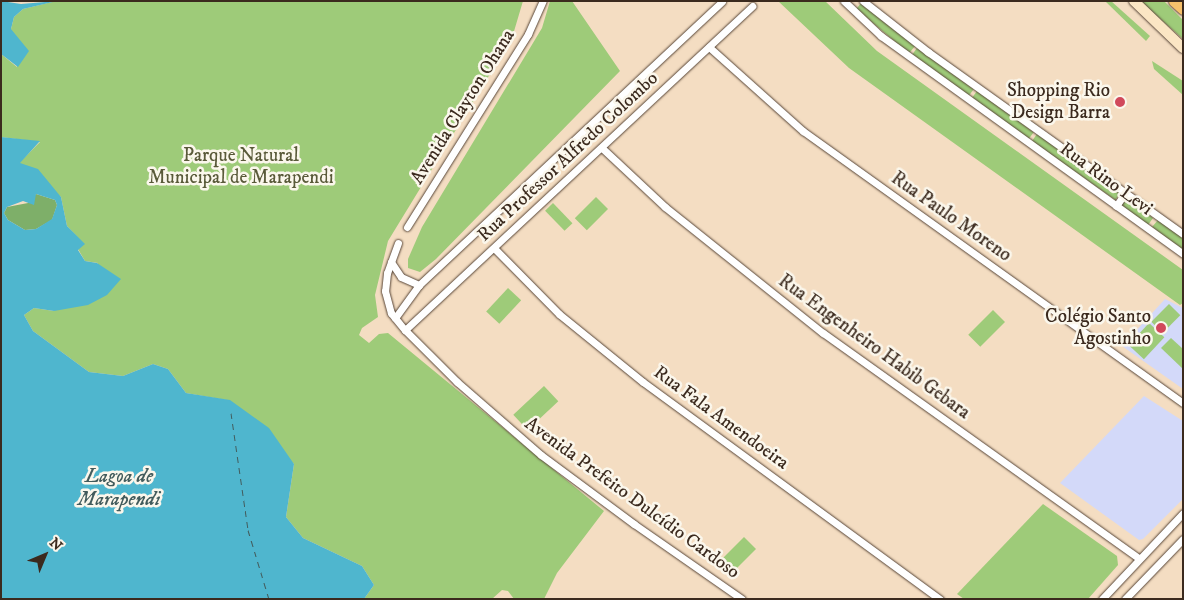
<!DOCTYPE html>
<html>
<head>
<meta charset="utf-8">
<style>
	body { margin:0 }
	#map { position:relative; width:1184px; height:600px; overflow:hidden; background:#f4ddc2; font-family:"IM FELL DW Pica",serif }
	div>[style] { position:absolute }
	[style*='--x'] { left:calc(var(--x)*1px); top:calc(var(--y)*1px); width:calc(var(--w)*1px); rotate:calc(var(--a)*1deg) }
	.built>* { inset:0; background:#d3d9f9 }
	.green>* { inset:0; background:#9ecb79; transform-origin:0 0 }
	.forest>* { inset:0; background:#7eaf69 }
	.water>* { inset:0; background:#4fb6ce }
	.ferry>* { height:1px; margin-top:-0.5px; transform-origin:0; background:repeating-linear-gradient(90deg,#425b5c 0 6px,transparent 0 11px) }
	.roads { filter:drop-shadow(0 0 1px #574537) drop-shadow(0 0 1px #574537) }
	.minor>* { height:7px; margin:-3.5px; padding:0 3.5px; transform-origin:3.5px; border-radius:3.5px; background:#fff }
	.secondary>* { height:10px; margin:-5px; padding:0 5px; transform-origin:5px; border-radius:5px; background:#fbe6c4 }
	.trunk>* { height:11px; margin:-5.5px; padding:0 5.5px; transform-origin:5.5px; border-radius:5.5px; background:#f6c06b }
	.dots>* { width:14px; height:14px; translate:-50% -50%; box-sizing:border-box; border:2px solid #fbf7ec; border-radius:50% }
	span { translate:-50% -50%; white-space:nowrap; text-align:center; line-height:1.15; -webkit-text-stroke:5px #fbf7ec; paint-order:stroke }
	.poi-label { font-size:19px; color:#3b2a1e }
	.right { translate:-100% -50%; text-align:right }
	.street-label { font-size:19px; color:#3b2a1e }
	.park-label { font-size:19px; color:#595a39 }
	.water-label { font-size:20px; color:#425b5c; font-style:italic }
	.frame { position:absolute; inset:0; border:2px solid #3b2a1e; pointer-events:none }
	.north { position:absolute; left:20px; top:530px; width:50px; height:50px; -webkit-text-stroke:4px #fbf7ec; paint-order:stroke; rotate:45deg; font-size:14px; font-weight:700; line-height:20px; text-align:center; color:#3b2a1e }
	.north::after { content:''; display:block; margin:auto; width:18px; height:22px; background:#3b2a1e; clip-path:polygon(50% 0,100% 100%,50% 72%,0 100%) }
</style>
</head>
<body>
<div id="map">
	<div class="built">
		<i style="clip-path:polygon(1165px 299px,1183px 308px,1183px 389px,1122px 346px)"></i>
		<i style="clip-path:polygon(1144px 396px,1183px 421px,1183px 499px,1143px 539px,1139px 540px,1060px 483px)"></i>
	</div>
	<div class="green">
		<i style="clip-path:polygon(8px 1px,523px 1px,512px 38px,388px 241px,375px 295px,378px 317px,362px 328px,359px 335px,369px 343px,379px 334px,388px 333px,604px 511px,557px 573px,544px 599px,514px 599px,508px 591px,502px 590px,492px 599px,364px 599px,374px 585px,362px 566px,303px 538px,286px 517px,294px 464px,226px 400px,186px 393px,168px 369px,153px 364px,123px 376px,89px 372px,33px 331px,24px 315px,34px 308px,54px 311px,98px 263px,85px 261px,78px 249px,84px 244px,67px 226px,61px 197px,19px 163px,40px 142px,1px 137px,1px 54px,17px 67px,11px 29px,14px 17px,23px 9px,52px 2px)"></i>
		<i style="clip-path:polygon(550px 1px,572px 1px,620px 71px,436px 259px,420px 272px,408px 268px,408px 259px,422px 227px,542px 28px)"></i>
		<i style="clip-path:polygon(778px 1px,825px 1px,877px 51px,1183px 270px,1183px 303px,1180px 305px,849px 68px)"></i>
		<i style="clip-path:polygon(1105px 1px,1111px 1px,1150px 36px,1146px 41px)"></i>
		<i style="clip-path:polygon(1140px 1px,1164px 1px,1183px 20px,1183px 39px)"></i>
		<i style="left:862px;top:2px;width:69px;height:9px;rotate:40deg"></i>
		<i style="left:917px;top:48px;width:70px;height:9px;rotate:36deg"></i>
		<i style="clip-path:polygon(1152px 61px,1183px 81px,1183px 95px,1154px 69px)"></i>
		<i style="left:977px;top:91px;width:70px;height:9px;rotate:36deg"></i>
		<i style="left:1037px;top:134px;width:102px;height:9px;rotate:35deg"></i>
		<i style="left:596px;top:197px;width:17px;height:30px;rotate:45deg"></i>
		<i style="clip-path:polygon(1125px 197px,1153px 218px,1148px 225px,1120px 206px)"></i>
		<i style="left:553px;top:203px;width:28px;height:11px;rotate:46deg"></i>
		<i style="clip-path:polygon(1158px 220px,1183px 238px,1183px 250px,1152px 227px)"></i>
		<i style="left:508px;top:288px;width:18px;height:32px;rotate:43deg"></i>
		<i style="left:1169px;top:304px;width:16px;height:25px;rotate:45deg"></i>
		<i style="left:993px;top:310px;width:17px;height:35px;rotate:45deg"></i>
		<i style="left:1149px;top:323px;width:21px;height:30px;rotate:43deg"></i>
		<i style="clip-path:polygon(1171px 338px,1183px 349px,1183px 369px,1161px 348px)"></i>
		<i style="left:544px;top:386px;width:21px;height:42px;rotate:47deg"></i>
		<i style="clip-path:polygon(1043px 504px,1117px 556px,1118px 565px,1088px 599px,964px 599px,957px 594px)"></i>
		<i style="left:744px;top:537px;width:17px;height:35px;rotate:45deg"></i>
	</div>
	<div class="forest">
		<i style="clip-path:polygon(36px 194px,55px 200px,57px 205px,52px 220px,36px 229px,25px 230px,8px 220px,4px 213px,7px 207px,28px 203px)"></i>
	</div>
	<div class="water">
		<i style="clip-path:polygon(1px 1px,21px 4px,57px 1px,23px 9px,14px 17px,11px 29px,29px 51px,18px 67px,1px 54px)"></i>
		<i style="clip-path:polygon(evenodd,1px 137px,40px 141px,20px 163px,38px 169px,61px 197px,67px 226px,85px 244px,78px 250px,85px 261px,97px 263px,121px 279px,107px 295px,88px 305px,54px 311px,34px 308px,24px 315px,33px 331px,89px 372px,123px 376px,153px 364px,168px 369px,186px 393px,230px 400px,269px 428px,294px 464px,286px 517px,303px 538px,362px 566px,374px 585px,364px 599px,1px 599px,1px 137px,36px 194px,55px 200px,57px 205px,52px 219px,36px 229px,25px 230px,8px 220px,4px 213px,7px 207px,23px 201px,34px 205px,36px 194px)"></i>
	</div>
	<div class="ferry">
		<i style="--x:231;--y:413;--w:118;--a:81.7"></i>
		<i style="--x:248;--y:530;--w:72;--a:73.1"></i>
	</div>
	<div class="roads">
		<div class="minor">
			<i style="--x:844;--y:1;--w:51;--a:43.4"></i>
			<i style="--x:881;--y:36;--w:372;--a:35.8"></i>
			<i style="--x:863;--y:1;--w:83;--a:38.1"></i>
			<i style="--x:928;--y:52;--w:313;--a:35.5"></i>
			<i style="--x:709;--y:47;--w:126;--a:41.8"></i>
			<i style="--x:803;--y:131;--w:467;--a:35.6"></i>
			<i style="--x:602;--y:148;--w:86;--a:43.1"></i>
			<i style="--x:665;--y:207;--w:202;--a:38.6"></i>
			<i style="--x:823;--y:333;--w:388;--a:35.5"></i>
			<i style="--x:1116;--y:206;--w:16;--a:-55"></i>
			<i style="--x:407;--y:227;--w:228;--a:-57.9"></i>
			<i style="--x:528;--y:34;--w:36;--a:-66"></i>
			<i style="--x:398;--y:243;--w:32;--a:110"></i>
			<i style="--x:387;--y:273;--w:18;--a:96"></i>
			<i style="--x:385;--y:291;--w:23;--a:75"></i>
			<i style="--x:391;--y:313;--w:22;--a:51"></i>
			<i style="--x:405;--y:330;--w:74;--a:45"></i>
			<i style="--x:457;--y:382;--w:111;--a:41"></i>
			<i style="--x:541;--y:455;--w:116;--a:36.6"></i>
			<i style="--x:634;--y:524;--w:131;--a:34.8"></i>
			<i style="--x:494;--y:248;--w:93;--a:45.4"></i>
			<i style="--x:559;--y:314;--w:108;--a:39"></i>
			<i style="--x:643;--y:382;--w:368;--a:36.2"></i>
			<i style="--x:391;--y:262;--w:18;--a:56"></i>
			<i style="--x:401;--y:277;--w:20;--a:24"></i>
			<i style="--x:395;--y:318;--w:41;--a:-54"></i>
			<i style="--x:419;--y:285;--w:415;--a:-43.1"></i>
			<i style="--x:405;--y:330;--w:475;--a:-43"></i>
			<i style="--x:1102;--y:599;--w:118;--a:-46.7"></i>
			<i style="--x:1125;--y:599;--w:83;--a:-46"></i>
		</div>
		<div class="secondary">
			<i style="--x:1134;--y:1;--w:68;--a:43.8"></i>
		</div>
		<div class="trunk">
			<i style="--x:1174;--y:1;--w:12;--a:42"></i>
		</div>
	</div>
	<div class="dots">
		<i style="left:1120px;top:102px;background:#d1495b"></i>
		<i style="left:1161px;top:328px;background:#d1495b"></i>
	</div>
	<div class="poi-label">
		<span class="right" style="left:1110px;top:102px">Shopping Rio<br>Design Barra</span>
		<span class="right" style="left:1151px;top:328px">Colégio Santo<br>Agostinho</span>
	</div>
	<div class="street-label">
		<span style="left:463px;top:107px;rotate:-58deg">Avenida Clayton Ohana</span>
		<span style="left:568px;top:157px;rotate:-43deg">Rua Professor Alfredo Colombo</span>
		<span style="left:1106px;top:179px;rotate:36deg">Rua Rino Levi</span>
		<span style="left:951px;top:217px;rotate:35deg">Rua Paulo Moreno</span>
		<span style="left:874px;top:347px;rotate:36deg">Rua Engenheiro Habib Gebara</span>
		<span style="left:721px;top:418px;rotate:36deg">Rua Fala Amendoeira</span>
		<span style="left:632px;top:498px;rotate:36deg">Avenida Prefeito Dulcídio Cardoso</span>
	</div>
	<div class="park-label">
		<span style="left:241px;top:167px">Parque Natural<br>Municipal de Marapendi</span>
	</div>
	<div class="water-label">
		<span style="left:119px;top:488px">Lagoa de<br>Marapendi</span>
	</div>
	<div class="frame"></div>
	<div class="north">N</div>
</div>
</body>
</html>
